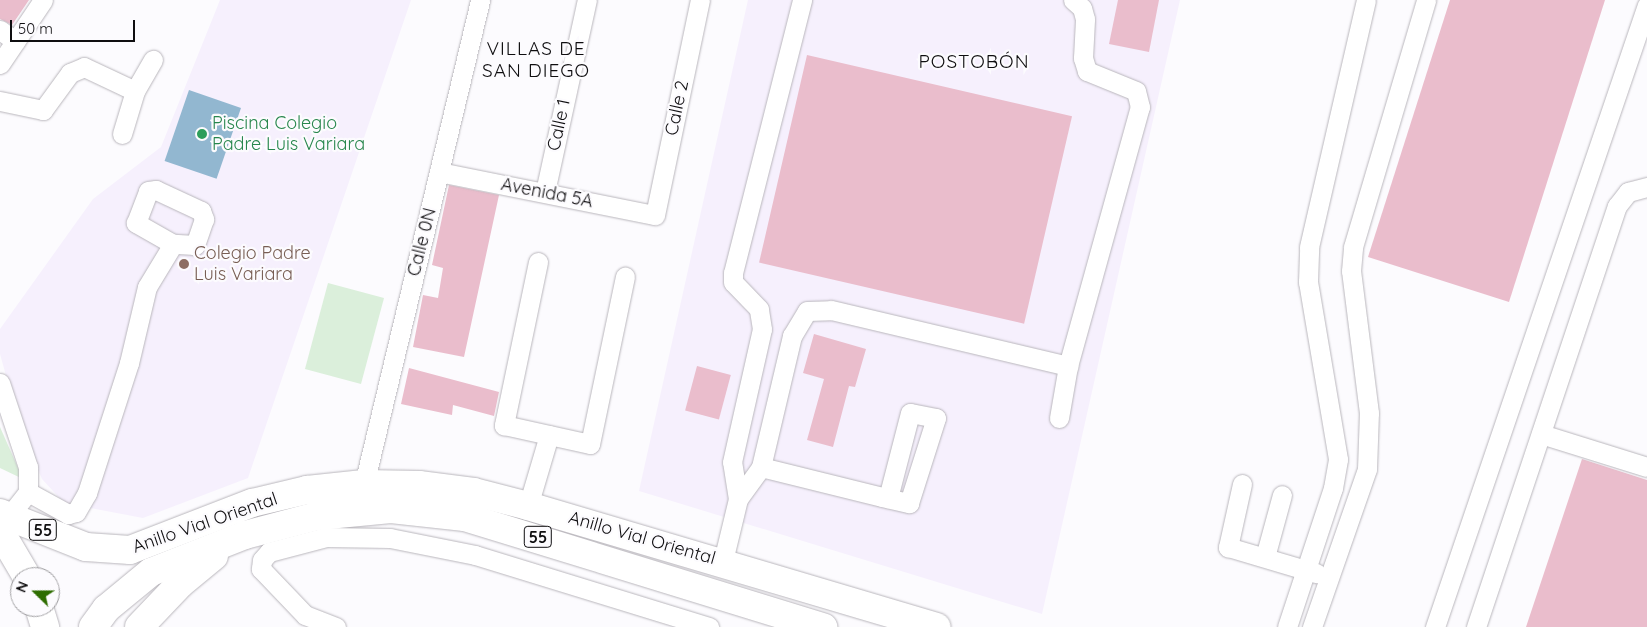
<!DOCTYPE html>
<html>
<head>
<meta charset="utf-8">
<style>
	body { margin:0 }
	#map { position:relative; width:1647px; height:627px; overflow:hidden; background:#fcfbfe; font-family:Quicksand,sans-serif }
	div>[style] { position:absolute }
	[style*='--x'] { left:calc(var(--x)*1px); top:calc(var(--y)*1px); width:calc(var(--w)*1px); rotate:calc(var(--a)*1deg) }
	.built>* { inset:0; background:#f6f0fd }
	.green>* { inset:0; background:#dbefdb; transform-origin:0 0 }
	.water>* { inset:0; background:#92b7d0; transform-origin:0 0 }
	.building>* { inset:0; background:#eabdcc; transform-origin:0 0 }
	.roads { filter:drop-shadow(0 0 1px #b9b6bc) drop-shadow(0 0 1px #b9b6bc) }
	.minor>* { height:19px; margin:-9.5px; padding:0 9.5px; transform-origin:9.5px; border-radius:9.5px; background:#fff }
	.highway>* { height:28px; margin:-14px; padding:0 14px; transform-origin:14px; border-radius:14px; background:#fff }
	.dots>* { width:14px; height:14px; translate:-50% -50%; box-sizing:border-box; border:2px solid #fcfbfe; border-radius:50% }
	span { translate:-50% -50%; white-space:nowrap; text-align:center; line-height:1.15; -webkit-text-stroke:4.5px #fcfbfe; paint-order:stroke }
	.shield-label span { padding:1px 4px; background:#fcfbfe; border:1px solid; border-radius:4px; -webkit-text-stroke-width:0 }
	.shield-label { font-size:16px; color:#0f0e10; font-weight:700 }
	.street-label { font-size:18px; color:#0f0e10 }
	.leisure-label { font-size:18px; color:#27864d }
	.left { translate:0 -50%; text-align:left }
	.education-label { font-size:18px; color:#785e54 }
	.neighbourhood-label { font-size:19px; color:#0f0e10; letter-spacing:1px }
	.north { position:absolute; left:10px; top:567px; width:50px; height:50px; box-sizing:border-box; background:#fcfbfe; border:1px solid #9d9c9f; border-radius:50%; rotate:292deg; font-size:14px; font-weight:700; line-height:20px; text-align:center; color:#0f0e10 }
	.north::after { content:''; display:block; margin:auto; width:18px; height:22px; background:#2e6d01; clip-path:polygon(50% 0,100% 100%,50% 72%,0 100%) }
	.scale { position:absolute; left:10px; top:20px; width:125px; height:22px; box-sizing:border-box; border:2px solid #0f0e10; border-top:0; padding-left:6px; font-size:15px; line-height:18px; white-space:nowrap; color:#0f0e10; -webkit-text-stroke:4px #fcfbfe; paint-order:stroke }
</style>
</head>
<body>
<div id="map">
	<div class="built">
		<i style="clip-path:polygon(220px 0,411px 0,248px 478px,143px 518px,64px 503px,42px 479px,22px 433px,0 354px,0 329px,93px 199px,161px 147px)"></i>
		<i style="clip-path:polygon(748px 0,1180px 0,1042px 614px,639px 491px)"></i>
	</div>
	<div class="green">
		<i style="left:328px;top:283px;width:58px;height:89px;rotate:15deg"></i>
		<i style="clip-path:polygon(0 427px,23px 479px,0 468px)"></i>
	</div>
	<div class="water">
		<i style="left:189px;top:90px;width:55px;height:75px;rotate:19deg"></i>
	</div>
	<div class="building">
		<i style="clip-path:polygon(0 0,29px 0,12px 25px,0 19px)"></i>
		<i style="clip-path:polygon(1118px 0,1159px 0,1149px 52px,1109px 44px)"></i>
		<i style="clip-path:polygon(1450px 0,1605px 0,1509px 302px,1368px 257px)"></i>
		<i style="left:807px;top:55px;width:272px;height:213px;rotate:13deg"></i>
		<i style="clip-path:polygon(449px 185px,499px 195px,464px 357px,413px 347px,423px 295px,438px 298px,443px 268px,432px 265px)"></i>
		<i style="clip-path:polygon(814px 334px,866px 349px,855px 387px,849px 386px,833px 447px,807px 440px,824px 379px,803px 373px)"></i>
		<i style="left:697px;top:366px;width:35px;height:46px;rotate:15deg"></i>
		<i style="clip-path:polygon(409px 368px,499px 392px,494px 416px,453px 405px,452px 415px,401px 404px)"></i>
		<i style="clip-path:polygon(1582px 459px,1647px 480px,1647px 627px,1526px 627px)"></i>
	</div>
	<div class="roads">
		<div class="minor">
			<i style="--x:0;--y:30;--w:19;--a:36"></i>
			<i style="--x:0;--y:64;--w:77;--a:-56.1"></i>
			<i style="--x:0;--y:101;--w:44;--a:11.8"></i>
			<i style="--x:43;--y:110;--w:46;--a:-53.9"></i>
			<i style="--x:70;--y:73;--w:15;--a:-23"></i>
			<i style="--x:84;--y:67;--w:56;--a:25.2"></i>
			<i style="--x:122;--y:134;--w:45;--a:-73.2"></i>
			<i style="--x:135;--y:91;--w:36;--a:-60"></i>
			<i style="--x:439;--y:172;--w:220;--a:11.3"></i>
			<i style="--x:655;--y:215;--w:220;--a:-78.2"></i>
			<i style="--x:545;--y:192;--w:197;--a:-77.7"></i>
			<i style="--x:538;--y:262;--w:167;--a:101.8"></i>
			<i style="--x:504;--y:425;--w:88;--a:12.5"></i>
			<i style="--x:590;--y:444;--w:171;--a:-78.2"></i>
			<i style="--x:0;--y:383;--w:89;--a:71.6"></i>
			<i style="--x:28;--y:467;--w:25;--a:90"></i>
			<i style="--x:28;--y:492;--w:31;--a:128"></i>
			<i style="--x:1059;--y:418;--w:53;--a:-80.2"></i>
			<i style="--x:1068;--y:366;--w:269;--a:-74.5"></i>
			<i style="--x:1140;--y:107;--w:16;--a:-104"></i>
			<i style="--x:1136;--y:91;--w:53;--a:-157.8"></i>
			<i style="--x:1087;--y:71;--w:14;--a:-107"></i>
			<i style="--x:1083;--y:58;--w:39;--a:-87"></i>
			<i style="--x:1085;--y:19;--w:11;--a:-105"></i>
			<i style="--x:1082;--y:8;--w:12;--a:-138"></i>
			<i style="--x:1541;--y:434;--w:111;--a:17.3"></i>
			<i style="--x:761;--y:467;--w:125;--a:13.9"></i>
			<i style="--x:882;--y:497;--w:28;--a:13"></i>
			<i style="--x:909;--y:503;--w:89;--a:-72.4"></i>
			<i style="--x:936;--y:418;--w:26;--a:-169"></i>
			<i style="--x:910;--y:413;--w:88;--a:104.5"></i>
			<i style="--x:364;--y:484;--w:498;--a:-76.5"></i>
			<i style="--x:1242;--y:484;--w:65;--a:102.5"></i>
			<i style="--x:1228;--y:547;--w:92;--a:16.5"></i>
			<i style="--x:28;--y:492;--w:46;--a:28.8"></i>
			<i style="--x:68;--y:514;--w:8;--a:-14"></i>
			<i style="--x:76;--y:512;--w:22;--a:-60"></i>
			<i style="--x:87;--y:493;--w:137;--a:-72.1"></i>
			<i style="--x:129;--y:363;--w:78;--a:-76.7"></i>
			<i style="--x:147;--y:287;--w:50;--a:-58.8"></i>
			<i style="--x:173;--y:244;--w:43;--a:-150.4"></i>
			<i style="--x:136;--y:223;--w:34;--a:-69"></i>
			<i style="--x:148;--y:191;--w:8;--a:-7"></i>
			<i style="--x:156;--y:190;--w:50;--a:25"></i>
			<i style="--x:201;--y:211;--w:9;--a:69"></i>
			<i style="--x:204;--y:219;--w:28;--a:109"></i>
			<i style="--x:195;--y:245;--w:22;--a:-177"></i>
			<i style="--x:738;--y:499;--w:37;--a:-99"></i>
			<i style="--x:732;--y:462;--w:136;--a:-77.3"></i>
			<i style="--x:762;--y:329;--w:20;--a:-99"></i>
			<i style="--x:759;--y:309;--w:37;--a:-134"></i>
			<i style="--x:733;--y:282;--w:9;--a:-90"></i>
			<i style="--x:733;--y:273;--w:282;--a:-75.8"></i>
			<i style="--x:528;--y:506;--w:74;--a:-73.5"></i>
			<i style="--x:1265;--y:557;--w:64;--a:-74.7"></i>
			<i style="--x:723;--y:561;--w:64;--a:-76.4"></i>
			<i style="--x:738;--y:499;--w:39;--a:-54"></i>
			<i style="--x:761;--y:467;--w:135;--a:-76.7"></i>
			<i style="--x:792;--y:336;--w:29;--a:-59"></i>
			<i style="--x:807;--y:311;--w:24;--a:-2"></i>
			<i style="--x:831;--y:310;--w:244;--a:13.3"></i>
			<i style="--x:336;--y:627;--w:33;--a:-159"></i>
			<i style="--x:305;--y:615;--w:64;--a:-133.7"></i>
			<i style="--x:261;--y:569;--w:9;--a:-84"></i>
			<i style="--x:262;--y:560;--w:11;--a:-49"></i>
			<i style="--x:269;--y:552;--w:59;--a:-14.7"></i>
			<i style="--x:326;--y:537;--w:64;--a:0.9"></i>
			<i style="--x:390;--y:538;--w:87;--a:11.3"></i>
			<i style="--x:475;--y:555;--w:245;--a:17.1"></i>
			<i style="--x:1287;--y:627;--w:146;--a:-71.7"></i>
			<i style="--x:1333;--y:488;--w:29;--a:-80"></i>
			<i style="--x:1338;--y:459;--w:180;--a:-99.6"></i>
			<i style="--x:1308;--y:282;--w:35;--a:-88"></i>
			<i style="--x:1309;--y:247;--w:253;--a:-77"></i>
			<i style="--x:1312;--y:627;--w:167;--a:-70.8"></i>
			<i style="--x:1367;--y:469;--w:56;--a:-88"></i>
			<i style="--x:1369;--y:413;--w:143;--a:-97.2"></i>
			<i style="--x:1351;--y:271;--w:24;--a:-85"></i>
			<i style="--x:1353;--y:247;--w:258;--a:-73.5"></i>
			<i style="--x:1435;--y:627;--w:657;--a:-71.18"></i>
			<i style="--x:1476;--y:627;--w:444;--a:-71.5"></i>
			<i style="--x:1617;--y:206;--w:18;--a:-52"></i>
			<i style="--x:1628;--y:192;--w:20;--a:-15"></i>
		</div>
		<div class="highway">
			<i style="--x:0;--y:513;--w:92;--a:21.6"></i>
			<i style="--x:86;--y:547;--w:44;--a:3.9"></i>
			<i style="--x:130;--y:550;--w:131;--a:-21.1"></i>
			<i style="--x:252;--y:503;--w:57;--a:-13.3"></i>
			<i style="--x:307;--y:490;--w:57;--a:-6"></i>
			<i style="--x:364;--y:484;--w:55;--a:1"></i>
			<i style="--x:419;--y:485;--w:55;--a:7.3"></i>
			<i style="--x:474;--y:492;--w:56;--a:14.5"></i>
			<i style="--x:528;--y:506;--w:426;--a:16.5"></i>
			<i style="--x:0;--y:531;--w:53;--a:59.6"></i>
			<i style="--x:39;--y:607;--w:21;--a:73"></i>
			<i style="--x:93;--y:627;--w:22;--a:-54"></i>
			<i style="--x:106;--y:609;--w:58;--a:-39.4"></i>
			<i style="--x:151;--y:572;--w:101;--a:-21.5"></i>
			<i style="--x:245;--y:535;--w:74;--a:-14.8"></i>
			<i style="--x:317;--y:516;--w:74;--a:-5.4"></i>
			<i style="--x:391;--y:509;--w:74;--a:6.2"></i>
			<i style="--x:465;--y:517;--w:375;--a:17.1"></i>
			<i style="--x:139;--y:627;--w:59;--a:-46.4"></i>
			<i style="--x:180;--y:584;--w:44;--a:-39.5"></i>
		</div>
	</div>
	<div class="dots">
		<i style="left:202px;top:134px;background:#2e9e5b"></i>
		<i style="left:184px;top:264px;background:#8d6e63"></i>
	</div>
	<div class="shield-label">
		<span style="left:43px;top:530px">55</span>
		<span style="left:538px;top:537px">55</span>
	</div>
	<div class="street-label">
		<span style="left:677px;top:108px;rotate:-78deg">Calle 2</span>
		<span style="left:559px;top:125px;rotate:-78deg">Calle 1</span>
		<span style="left:547px;top:193px;rotate:11deg">Avenida 5A</span>
		<span style="left:422px;top:242px;rotate:-76deg">Calle 0N</span>
		<span style="left:205px;top:523px;rotate:-19deg">Anillo Vial Oriental</span>
		<span style="left:642px;top:538px;rotate:16deg">Anillo Vial Oriental</span>
	</div>
	<div class="leisure-label">
		<span class="left" style="left:212px;top:134px">Piscina Colegio<br>Padre Luis Variara</span>
	</div>
	<div class="education-label">
		<span class="left" style="left:194px;top:264px">Colegio Padre<br>Luis Variara</span>
	</div>
	<div class="neighbourhood-label">
		<span style="left:536px;top:60px">VILLAS DE<br>SAN DIEGO</span>
		<span style="left:974px;top:62px">POSTOBÓN</span>
	</div>
	<div class="north">N</div>
	<div class="scale">50 m</div>
</div>
</body>
</html>
